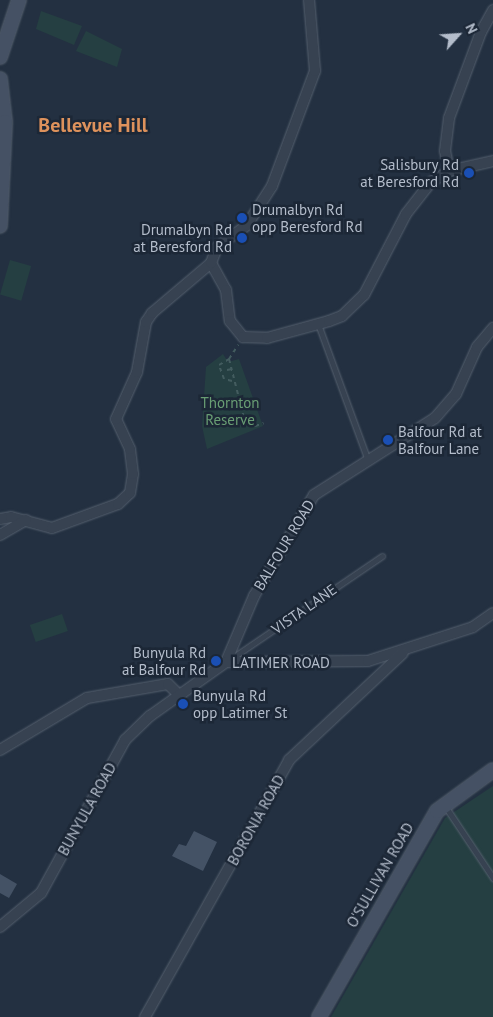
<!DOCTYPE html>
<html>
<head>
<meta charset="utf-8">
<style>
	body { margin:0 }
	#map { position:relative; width:493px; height:1017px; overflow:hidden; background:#233041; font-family:"PT Sans",sans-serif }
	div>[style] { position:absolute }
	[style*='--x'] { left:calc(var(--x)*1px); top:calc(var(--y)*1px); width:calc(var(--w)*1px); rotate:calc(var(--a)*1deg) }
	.green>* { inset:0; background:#253f42; transform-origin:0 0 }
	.building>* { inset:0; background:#445265 }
	.path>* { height:2px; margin-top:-1px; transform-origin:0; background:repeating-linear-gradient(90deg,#435c5f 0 4px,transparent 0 8px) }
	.roads { filter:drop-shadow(0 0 1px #55606e) drop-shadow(0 0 1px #55606e) }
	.lane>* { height:5px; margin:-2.5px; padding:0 2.5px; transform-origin:2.5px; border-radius:2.5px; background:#374251 }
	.street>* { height:10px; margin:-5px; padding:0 5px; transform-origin:5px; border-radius:5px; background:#374251 }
	.secondary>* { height:14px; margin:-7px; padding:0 7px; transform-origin:7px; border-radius:7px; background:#455164 }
	.dots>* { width:14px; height:14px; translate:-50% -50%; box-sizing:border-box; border:2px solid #1c2736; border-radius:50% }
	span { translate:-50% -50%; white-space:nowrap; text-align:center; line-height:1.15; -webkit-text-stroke:5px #1c2736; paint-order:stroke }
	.poi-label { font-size:15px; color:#b4bdcb }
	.right { translate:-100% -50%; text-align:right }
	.left { translate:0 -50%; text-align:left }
	.park-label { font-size:15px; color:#699e74 }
	.street-label { font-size:15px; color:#b4bdcb }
	.district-label { font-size:20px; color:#de925c; font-weight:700 }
	.north { position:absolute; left:433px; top:10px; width:50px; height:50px; -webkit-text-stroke:4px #1c2736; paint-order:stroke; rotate:64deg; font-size:14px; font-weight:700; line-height:20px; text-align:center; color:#b4bdcb }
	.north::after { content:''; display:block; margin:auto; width:18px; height:22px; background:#b4bdcb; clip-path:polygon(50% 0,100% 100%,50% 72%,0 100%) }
</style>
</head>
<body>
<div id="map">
	<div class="green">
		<i style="clip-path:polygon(41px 11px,82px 26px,74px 45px,36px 29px)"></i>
		<i style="clip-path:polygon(86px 31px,122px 49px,117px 67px,76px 51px)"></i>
		<i style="left:10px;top:260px;width:22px;height:36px;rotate:16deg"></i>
		<i style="clip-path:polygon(223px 354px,228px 362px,239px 359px,263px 426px,207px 449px,202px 426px,206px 367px)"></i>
		<i style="left:62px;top:614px;width:18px;height:34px;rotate:71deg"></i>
		<i style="clip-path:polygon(493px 786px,493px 1017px,331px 1017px,445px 818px)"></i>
	</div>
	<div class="building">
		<i style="clip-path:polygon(194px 831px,217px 842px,203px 871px,172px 856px,179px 844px,186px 846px)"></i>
		<i style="clip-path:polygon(0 874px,17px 884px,9px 898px,0 893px)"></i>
	</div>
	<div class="path">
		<i style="--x:229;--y:359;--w:65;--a:75.7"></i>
		<i style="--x:245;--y:422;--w:11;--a:22"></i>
		<i style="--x:255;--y:426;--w:9;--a:-18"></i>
		<i style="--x:227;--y:370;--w:5;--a:-11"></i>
		<i style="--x:232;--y:381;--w:8;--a:-166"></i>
		<i style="--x:224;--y:379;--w:15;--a:-110"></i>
		<i style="--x:219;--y:365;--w:12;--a:-31"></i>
		<i style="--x:229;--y:359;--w:17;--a:-57"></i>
	</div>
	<div class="roads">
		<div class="lane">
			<i style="--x:318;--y:324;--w:146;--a:69.9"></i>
			<i style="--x:229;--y:660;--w:185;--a:-34.2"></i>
			<i style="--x:445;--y:806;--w:87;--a:56.3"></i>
		</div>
		<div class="street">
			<i style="--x:449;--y:171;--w:20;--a:-101"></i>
			<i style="--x:445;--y:151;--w:33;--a:-83"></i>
			<i style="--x:449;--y:118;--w:92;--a:-69.6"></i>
			<i style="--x:481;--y:32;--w:25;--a:-61"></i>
			<i style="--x:211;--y:263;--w:31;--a:61"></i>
			<i style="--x:226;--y:290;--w:31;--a:83"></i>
			<i style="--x:230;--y:321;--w:21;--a:51"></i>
			<i style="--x:243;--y:337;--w:24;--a:2"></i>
			<i style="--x:267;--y:338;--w:64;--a:-15.3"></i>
			<i style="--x:329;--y:321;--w:14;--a:-21"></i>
			<i style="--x:342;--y:316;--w:30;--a:-44"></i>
			<i style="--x:364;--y:295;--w:91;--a:-62.6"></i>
			<i style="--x:406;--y:214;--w:41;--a:-52"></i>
			<i style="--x:431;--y:182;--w:21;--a:-31"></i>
			<i style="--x:449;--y:171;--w:45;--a:-12.8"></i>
			<i style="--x:0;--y:519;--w:11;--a:-10"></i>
			<i style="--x:11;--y:517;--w:42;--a:15"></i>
			<i style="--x:52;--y:528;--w:70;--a:-20"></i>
			<i style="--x:118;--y:504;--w:16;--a:-43"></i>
			<i style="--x:130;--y:493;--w:19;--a:-81"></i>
			<i style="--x:133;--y:474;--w:25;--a:-97"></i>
			<i style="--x:130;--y:449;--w:33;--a:-115"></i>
			<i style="--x:116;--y:419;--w:51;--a:-65.9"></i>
			<i style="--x:137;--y:372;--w:51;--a:-79.8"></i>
			<i style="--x:146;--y:322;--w:11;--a:-56"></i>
			<i style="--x:152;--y:313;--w:77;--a:-40.3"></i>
			<i style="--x:211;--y:263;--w:17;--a:-69"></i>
			<i style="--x:217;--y:247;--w:37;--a:-36"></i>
			<i style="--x:247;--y:225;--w:46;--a:-57.3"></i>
			<i style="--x:272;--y:186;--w:123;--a:-69.5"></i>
			<i style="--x:315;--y:71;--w:71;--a:-94.8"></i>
			<i style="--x:0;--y:535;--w:30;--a:-30"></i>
			<i style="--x:226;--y:662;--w:72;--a:-67"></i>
			<i style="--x:254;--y:596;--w:117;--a:-59.3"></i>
			<i style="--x:314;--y:495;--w:143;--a:-32.5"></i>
			<i style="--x:435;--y:418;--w:32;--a:-49"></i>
			<i style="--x:456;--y:394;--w:51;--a:-65.9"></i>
			<i style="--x:477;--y:347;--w:25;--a:-50"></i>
			<i style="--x:0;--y:750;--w:101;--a:-30.9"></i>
			<i style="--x:87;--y:698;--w:82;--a:-9.8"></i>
			<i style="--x:168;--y:684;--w:16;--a:45"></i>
			<i style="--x:0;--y:927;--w:53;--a:-39.7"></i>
			<i style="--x:41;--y:893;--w:175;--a:-61.2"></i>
			<i style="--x:125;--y:740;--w:35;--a:-44"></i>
			<i style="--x:150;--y:716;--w:93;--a:-35.4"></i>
			<i style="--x:226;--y:662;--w:142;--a:-0.4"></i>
			<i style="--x:368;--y:661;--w:110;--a:-17.9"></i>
			<i style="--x:473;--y:627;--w:24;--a:-35"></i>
			<i style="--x:145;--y:1017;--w:295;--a:-60.7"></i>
			<i style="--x:289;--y:760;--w:156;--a:-43.2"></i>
		</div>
		<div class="secondary">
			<i style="--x:0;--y:57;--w:60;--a:-71.6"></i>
			<i style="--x:0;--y:79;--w:43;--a:83.4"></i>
			<i style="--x:5;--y:122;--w:104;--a:92.8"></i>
			<i style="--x:319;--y:1017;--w:237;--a:-60.2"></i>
			<i style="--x:437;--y:811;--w:69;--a:-36.2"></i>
		</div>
	</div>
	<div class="dots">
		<i style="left:469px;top:173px;background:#1a4fb4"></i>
		<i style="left:242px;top:218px;background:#1a4fb4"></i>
		<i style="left:242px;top:238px;background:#1a4fb4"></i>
		<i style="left:388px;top:440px;background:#1a4fb4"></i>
		<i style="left:216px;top:661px;background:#1a4fb4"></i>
		<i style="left:183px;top:704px;background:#1a4fb4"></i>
	</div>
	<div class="poi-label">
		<span class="right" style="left:459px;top:173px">Salisbury Rd<br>at Beresford Rd</span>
		<span class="left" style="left:252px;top:218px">Drumalbyn Rd<br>opp Beresford Rd</span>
		<span class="right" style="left:232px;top:238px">Drumalbyn Rd<br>at Beresford Rd</span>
		<span class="left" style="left:398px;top:440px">Balfour Rd at<br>Balfour Lane</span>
		<span class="right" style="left:206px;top:661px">Bunyula Rd<br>at Balfour Rd</span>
		<span class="left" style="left:193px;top:704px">Bunyula Rd<br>opp Latimer St</span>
	</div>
	<div class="park-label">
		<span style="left:230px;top:411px">Thornton<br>Reserve</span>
	</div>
	<div class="street-label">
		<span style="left:284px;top:545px;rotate:-59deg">BALFOUR ROAD</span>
		<span style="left:304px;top:609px;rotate:-35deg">VISTA LANE</span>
		<span style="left:281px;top:663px">LATIMER ROAD</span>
		<span style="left:87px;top:809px;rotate:-61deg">BUNYULA ROAD</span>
		<span style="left:256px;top:820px;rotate:-61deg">BORONIA ROAD</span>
		<span style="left:380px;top:875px;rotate:-60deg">O'SULLIVAN ROAD</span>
	</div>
	<div class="district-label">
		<span style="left:93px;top:125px">Bellevue Hill</span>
	</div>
	<div class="north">N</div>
</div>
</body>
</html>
